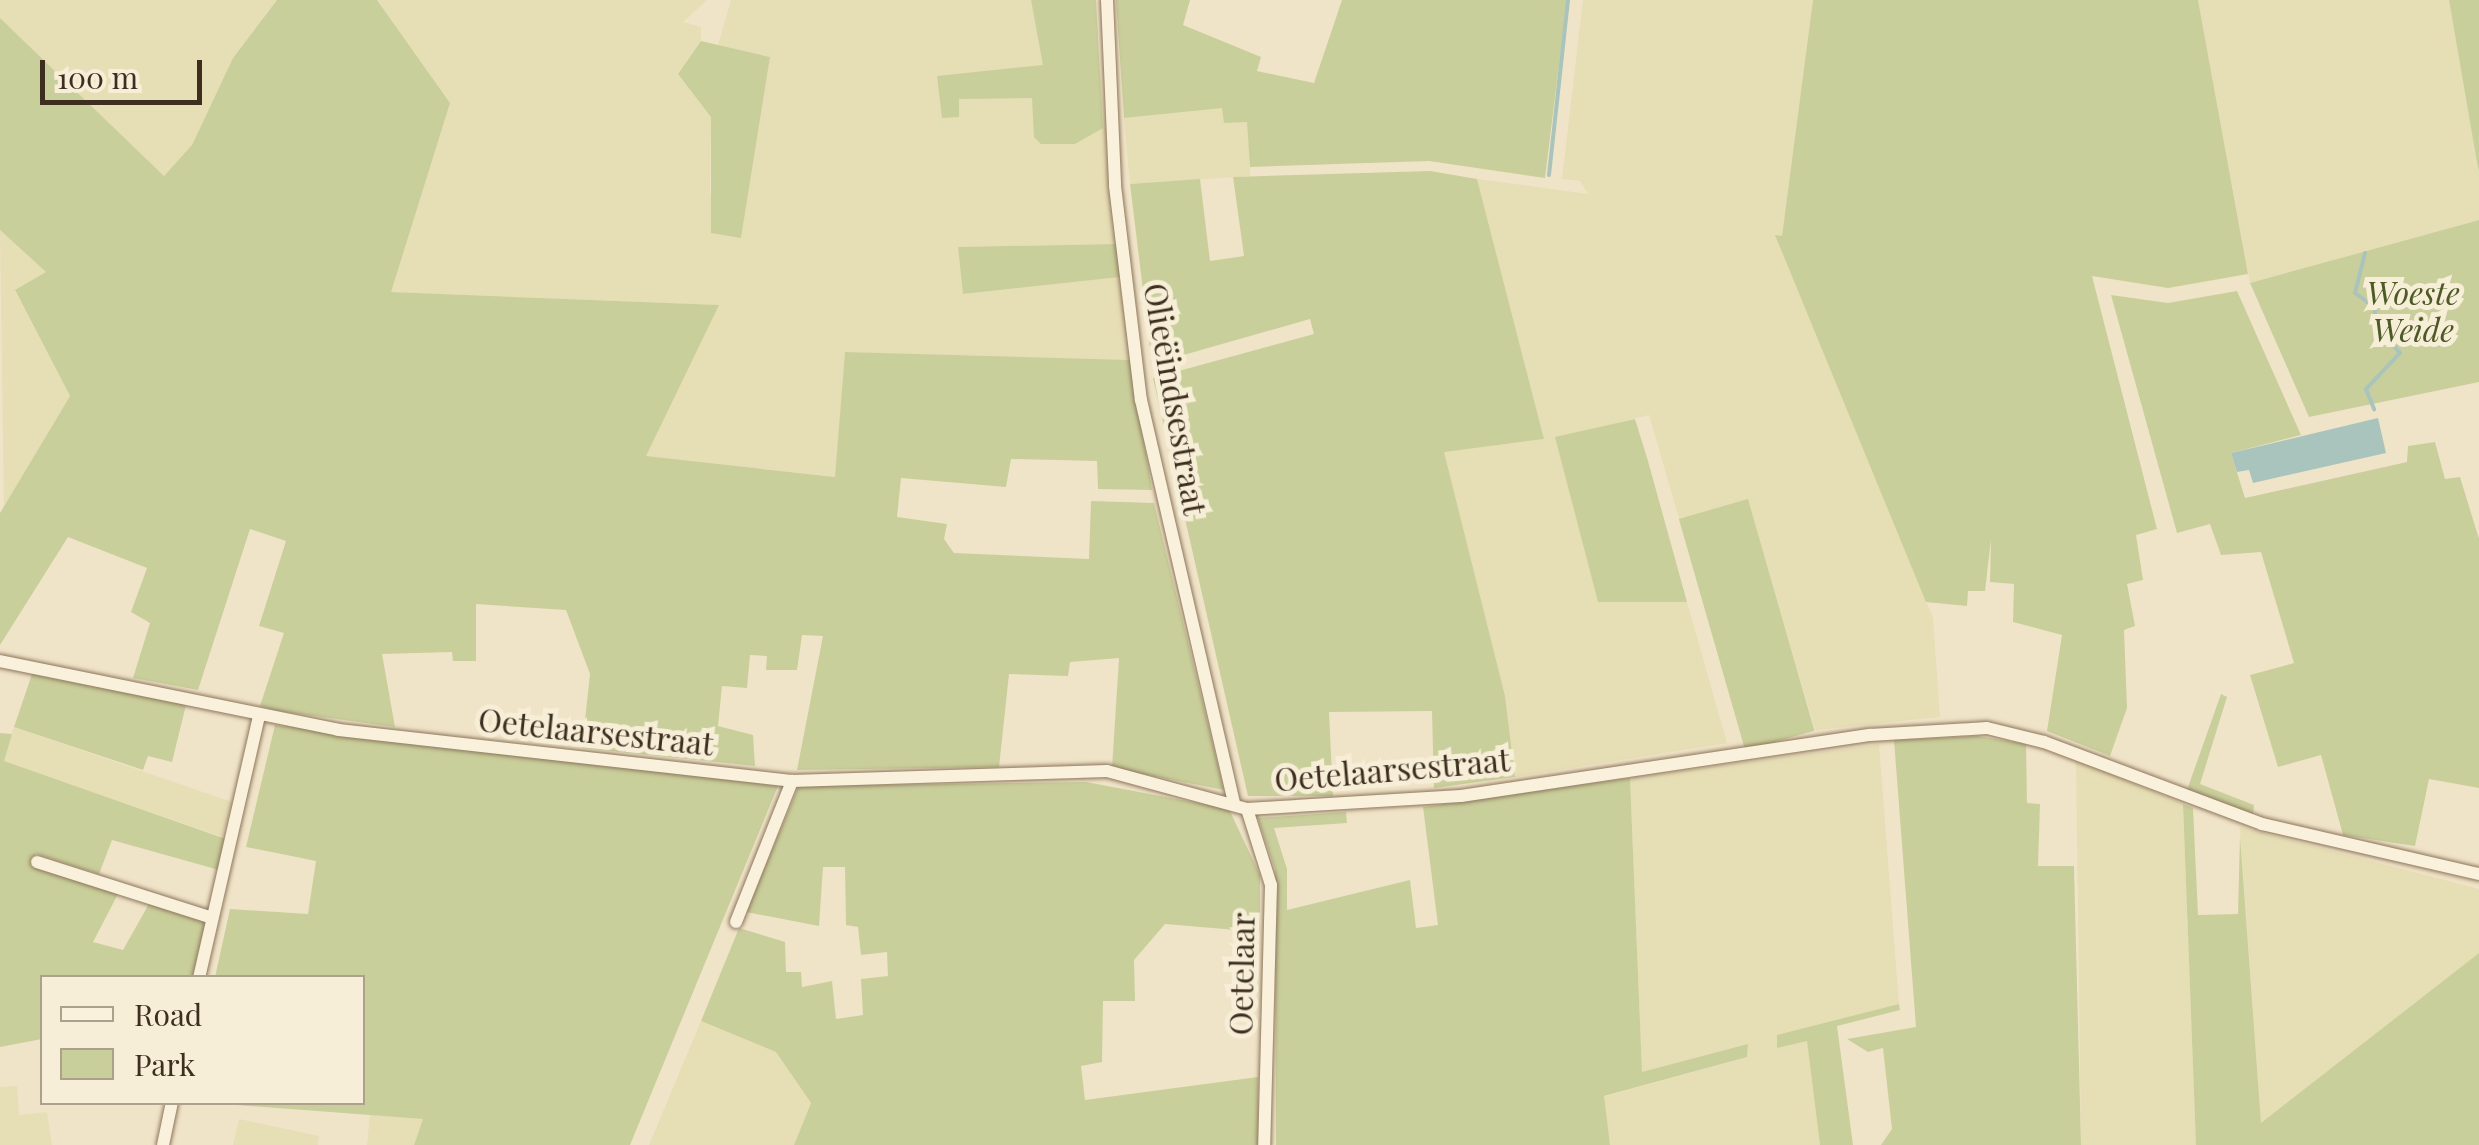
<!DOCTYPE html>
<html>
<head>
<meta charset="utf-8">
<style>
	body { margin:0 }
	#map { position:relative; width:2479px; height:1145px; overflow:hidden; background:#f0e4c8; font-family:"Playfair Display",serif }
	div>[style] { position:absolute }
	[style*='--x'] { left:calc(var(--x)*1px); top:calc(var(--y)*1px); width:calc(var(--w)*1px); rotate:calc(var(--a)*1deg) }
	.farmland>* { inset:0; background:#e6deb5; transform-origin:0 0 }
	.green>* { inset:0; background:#c9cf9b; transform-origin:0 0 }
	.water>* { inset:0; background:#a9c4bc }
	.stream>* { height:4px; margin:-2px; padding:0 2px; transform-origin:2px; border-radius:2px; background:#a9c4bc }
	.roads { filter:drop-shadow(0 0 2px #8d765c) drop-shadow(0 0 2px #8d765c) }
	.minor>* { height:12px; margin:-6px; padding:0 6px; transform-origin:6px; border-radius:6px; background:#faf1dc }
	span { translate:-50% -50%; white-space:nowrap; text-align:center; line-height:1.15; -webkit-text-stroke:10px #f7eed8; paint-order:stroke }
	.park-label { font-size:32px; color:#4d5a26; font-style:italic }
	.street-label { font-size:32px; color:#3d2e20 }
	.legend { position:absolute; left:40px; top:975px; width:325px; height:130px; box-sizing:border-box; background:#f7eed8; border:2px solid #ada18e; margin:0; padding:12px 18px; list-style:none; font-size:30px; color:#3d2e20 }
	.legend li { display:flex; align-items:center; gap:20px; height:50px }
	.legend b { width:50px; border:2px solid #ada18e }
	.scale { position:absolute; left:40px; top:60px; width:162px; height:45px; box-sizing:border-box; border:5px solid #3d2e20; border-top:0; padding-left:12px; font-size:30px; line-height:35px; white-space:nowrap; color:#3d2e20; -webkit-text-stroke:8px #f7eed8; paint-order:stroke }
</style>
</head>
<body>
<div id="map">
	<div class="farmland">
		<i style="clip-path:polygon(0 0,277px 0,233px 58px,192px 145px,164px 176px,0 18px)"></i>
		<i style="clip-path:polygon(377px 0,707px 0,683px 22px,701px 27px,701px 41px,678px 74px,711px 116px,710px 194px,741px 238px,770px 57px,718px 45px,731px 0,1031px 0,1044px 64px,1099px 58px,1117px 244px,958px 247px,963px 294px,1120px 277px,1130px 360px,845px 352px,836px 477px,645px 456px,718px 305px,390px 292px,450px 103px)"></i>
		<i style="clip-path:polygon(1583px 0,1813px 0,1782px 236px,1776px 236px,1933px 618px,1940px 717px,1815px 730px,1748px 500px,1679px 518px,1649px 415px,1556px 438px,1598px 602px,1687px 602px,1727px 743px,1515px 777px,1505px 696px,1443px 451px,1544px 439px,1477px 179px,1588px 194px,1580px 181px,1562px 179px)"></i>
		<i style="clip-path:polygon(2198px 0,2449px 0,2479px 173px,2479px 220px,2250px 283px)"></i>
		<i style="clip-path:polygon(1223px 107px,1248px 122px,1250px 176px,1130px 184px,1124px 118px)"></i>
		<i style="clip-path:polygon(0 230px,46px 272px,15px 291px,70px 396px,4px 506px)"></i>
		<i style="left:14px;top:727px;width:232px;height:36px;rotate:19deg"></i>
		<i style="clip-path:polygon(1879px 744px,1899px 1004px,1777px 1036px,1807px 1040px,1820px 1145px,1610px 1145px,1603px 1097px,1747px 1057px,1748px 1046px,1642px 1073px,1630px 778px)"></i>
		<i style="clip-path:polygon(2076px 760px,2183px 804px,2196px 1145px,2081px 1145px)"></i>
		<i style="clip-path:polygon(2240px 827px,2479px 889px,2479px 953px,2261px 1124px)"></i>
		<i style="clip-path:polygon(701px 1021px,776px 1052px,811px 1103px,794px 1145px,649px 1145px)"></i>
		<i style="clip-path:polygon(17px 1086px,19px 1115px,47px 1112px,52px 1145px,0 1145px,0 1087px)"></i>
		<i style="clip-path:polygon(370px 1115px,424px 1119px,414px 1145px,367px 1145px)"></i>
		<i style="clip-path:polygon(239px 1119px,319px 1136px,318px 1145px,233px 1145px)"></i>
	</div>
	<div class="green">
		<i style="clip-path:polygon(277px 0,377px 0,450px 103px,391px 292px,719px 305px,646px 456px,835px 477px,845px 352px,1130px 360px,1152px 490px,1098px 489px,1097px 461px,1011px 459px,1006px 487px,901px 478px,897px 517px,947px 524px,944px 539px,954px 553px,1089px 559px,1091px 501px,1154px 503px,1224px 790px,1112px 768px,1119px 658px,1070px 662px,1068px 676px,1009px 674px,999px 767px,797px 770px,823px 636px,802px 635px,797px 670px,766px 670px,767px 656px,750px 655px,747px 688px,722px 686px,718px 726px,753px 735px,755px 766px,582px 748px,590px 674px,566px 610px,476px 604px,476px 661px,453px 661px,452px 652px,382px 654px,395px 727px,278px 711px,260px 706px,284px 633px,259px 626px,286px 541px,250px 529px,198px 690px,133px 678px,150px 623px,131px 612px,147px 568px,68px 537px,0 645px,0 513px,70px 396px,15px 290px,46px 272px,0 230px,0 18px,164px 176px,192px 145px,233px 58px)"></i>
		<i style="clip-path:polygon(1031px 0,1096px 0,1103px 128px,1075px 144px,1041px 144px,1034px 137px,1032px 98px,959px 99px,959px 117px,942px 118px,937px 76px,1043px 65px)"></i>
		<i style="clip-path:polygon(1116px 0,1190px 0,1183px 25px,1261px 57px,1257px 71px,1314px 83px,1342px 0,1567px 0,1545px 178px,1429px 161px,1250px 167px,1247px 122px,1224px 123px,1222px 108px,1124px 118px)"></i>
		<i style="clip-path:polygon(1813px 0,2198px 0,2248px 274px,2168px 288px,2092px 276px,2157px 529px,2136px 535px,2143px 580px,2127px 584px,2135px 626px,2124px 630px,2127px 708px,2110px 756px,2047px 731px,2062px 635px,2013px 622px,2014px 584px,1990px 582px,1991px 539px,1985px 591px,1968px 591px,1967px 606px,1926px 602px,1775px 235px,1782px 236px)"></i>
		<i style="clip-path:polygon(2449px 0,2479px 0,2479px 173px,2475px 151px)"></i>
		<i style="clip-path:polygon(701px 41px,770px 57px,741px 238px,711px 233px,711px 117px,678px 74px)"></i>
		<i style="clip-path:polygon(1430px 171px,1477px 179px,1544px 439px,1444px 452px,1505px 696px,1515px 777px,1434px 788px,1432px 711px,1329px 712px,1333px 796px,1248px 796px,1153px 378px,1314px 334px,1310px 319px,1152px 364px,1130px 184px,1200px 179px,1210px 261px,1244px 256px,1233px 177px)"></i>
		<i style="clip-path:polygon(2479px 220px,2479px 382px,2309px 417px,2250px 283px)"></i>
		<i style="clip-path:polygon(1117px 244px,1120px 277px,963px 294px,958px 247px)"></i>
		<i style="clip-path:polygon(2237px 291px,2301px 435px,2231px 453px,2245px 498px,2407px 462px,2408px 446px,2435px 442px,2445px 479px,2460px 477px,2479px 539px,2479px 788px,2429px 779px,2415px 846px,2343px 835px,2321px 755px,2278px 767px,2250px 675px,2294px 663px,2261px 552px,2221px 555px,2210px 524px,2177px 533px,2111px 295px,2168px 303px)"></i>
		<i style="clip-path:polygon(1635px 419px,1648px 461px,1687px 602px,1598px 602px,1555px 437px)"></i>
		<i style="left:1748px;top:499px;width:241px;height:72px;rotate:74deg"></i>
		<i style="clip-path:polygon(32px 674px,186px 705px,172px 762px,148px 756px,143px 770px,14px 727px)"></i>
		<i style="clip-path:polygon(2221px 694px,2227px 697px,2200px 784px,2254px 805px,2253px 816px,2187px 790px)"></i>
		<i style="clip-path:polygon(275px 725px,778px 786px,630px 1145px,414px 1145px,423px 1119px,210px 1103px,362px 1102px,362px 978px,215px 977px,230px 909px,308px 914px,316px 861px,246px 847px)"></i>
		<i style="clip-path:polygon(0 733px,12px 734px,4px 761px,226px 839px,219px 870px,112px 840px,99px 874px,36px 854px,33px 863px,119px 892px,93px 942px,123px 950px,150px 902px,206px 920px,193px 977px,42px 978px,42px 1039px,0 1047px)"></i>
		<i style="clip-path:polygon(1977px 736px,2026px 744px,2027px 803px,2040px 804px,2038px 866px,2074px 866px,2081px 1145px,1881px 1145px,1892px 1129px,1883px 1048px,1868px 1052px,1847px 1039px,1916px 1027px,1894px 740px)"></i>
		<i style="clip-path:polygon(1630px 778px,1642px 1072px,1748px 1044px,1747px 1057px,1604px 1096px,1610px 1145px,1276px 1145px,1275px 869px,1258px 818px,1346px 812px,1347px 823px,1274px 828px,1287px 869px,1287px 910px,1410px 880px,1416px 928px,1438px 925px,1423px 807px)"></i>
		<i style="clip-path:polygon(1086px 782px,1229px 809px,1260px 875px,1260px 932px,1165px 924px,1134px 960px,1135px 1001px,1103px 1001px,1102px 1062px,1081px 1066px,1085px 1100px,1258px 1077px,1259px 1145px,794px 1145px,811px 1103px,776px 1052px,701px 1021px,739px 928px,785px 942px,786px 972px,801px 972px,802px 987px,832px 981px,836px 1019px,863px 1015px,861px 979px,888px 976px,887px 952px,861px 955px,858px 927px,846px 925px,845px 867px,823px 867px,819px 926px,746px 912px,799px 786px)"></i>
		<i style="clip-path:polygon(2183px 804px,2193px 808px,2198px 915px,2238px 914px,2240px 835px,2261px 1123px,2479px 953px,2479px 1145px,2196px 1145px)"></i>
		<i style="clip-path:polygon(1899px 1004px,1900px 1010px,1837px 1026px,1853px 1145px,1820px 1145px,1807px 1041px,1777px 1048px,1777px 1035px)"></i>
	</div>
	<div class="water">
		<i style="clip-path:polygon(2378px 418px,2386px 453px,2253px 483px,2249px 470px,2237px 472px,2231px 453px)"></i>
	</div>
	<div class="stream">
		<i style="--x:1549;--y:175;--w:176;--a:-83.8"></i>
		<i style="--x:2365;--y:253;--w:41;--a:104"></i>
		<i style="--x:2355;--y:293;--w:26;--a:36"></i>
		<i style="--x:2376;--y:308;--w:14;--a:102"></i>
		<i style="--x:2373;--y:322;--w:41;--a:48.9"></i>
		<i style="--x:2400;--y:353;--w:50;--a:133.4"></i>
		<i style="--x:2366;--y:389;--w:22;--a:68"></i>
	</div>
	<div class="roads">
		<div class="minor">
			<i style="--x:1107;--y:0;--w:186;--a:87.5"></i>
			<i style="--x:1115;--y:186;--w:216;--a:83.1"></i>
			<i style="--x:1141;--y:400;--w:413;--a:77"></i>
			<i style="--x:0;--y:661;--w:345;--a:11.5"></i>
			<i style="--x:338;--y:730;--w:457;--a:6.4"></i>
			<i style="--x:792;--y:781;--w:315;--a:-1.8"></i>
			<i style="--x:1107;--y:771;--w:145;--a:15.2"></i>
			<i style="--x:1247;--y:809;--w:214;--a:-3.5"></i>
			<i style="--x:1461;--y:796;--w:414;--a:-8.5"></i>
			<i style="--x:1870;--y:735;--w:117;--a:-3.4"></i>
			<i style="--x:1987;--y:728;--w:59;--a:13.8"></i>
			<i style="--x:2044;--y:742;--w:233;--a:20.6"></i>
			<i style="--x:2262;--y:824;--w:223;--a:13"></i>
			<i style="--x:1247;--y:809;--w:80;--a:72.5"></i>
			<i style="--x:1271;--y:885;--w:260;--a:91.5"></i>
			<i style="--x:37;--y:862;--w:184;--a:17.7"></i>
			<i style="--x:736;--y:922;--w:152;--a:-68.3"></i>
			<i style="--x:199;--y:978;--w:270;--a:-77.1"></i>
			<i style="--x:163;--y:1145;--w:44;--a:-78.2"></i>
		</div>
	</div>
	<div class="park-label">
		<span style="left:2413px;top:311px">Woeste<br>Weide</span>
	</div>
	<div class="street-label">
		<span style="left:1176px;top:399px;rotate:80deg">Olieëindsestraat</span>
		<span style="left:596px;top:731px;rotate:6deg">Oetelaarsestraat</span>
		<span style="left:1392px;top:769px;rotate:-5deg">Oetelaarsestraat</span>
		<span style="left:1241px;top:974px;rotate:-89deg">Oetelaar</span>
	</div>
	<ul class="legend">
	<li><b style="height:12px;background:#faf1dc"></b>Road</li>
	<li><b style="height:28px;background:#c9cf9b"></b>Park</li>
	</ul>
	<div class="scale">100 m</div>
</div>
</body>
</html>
